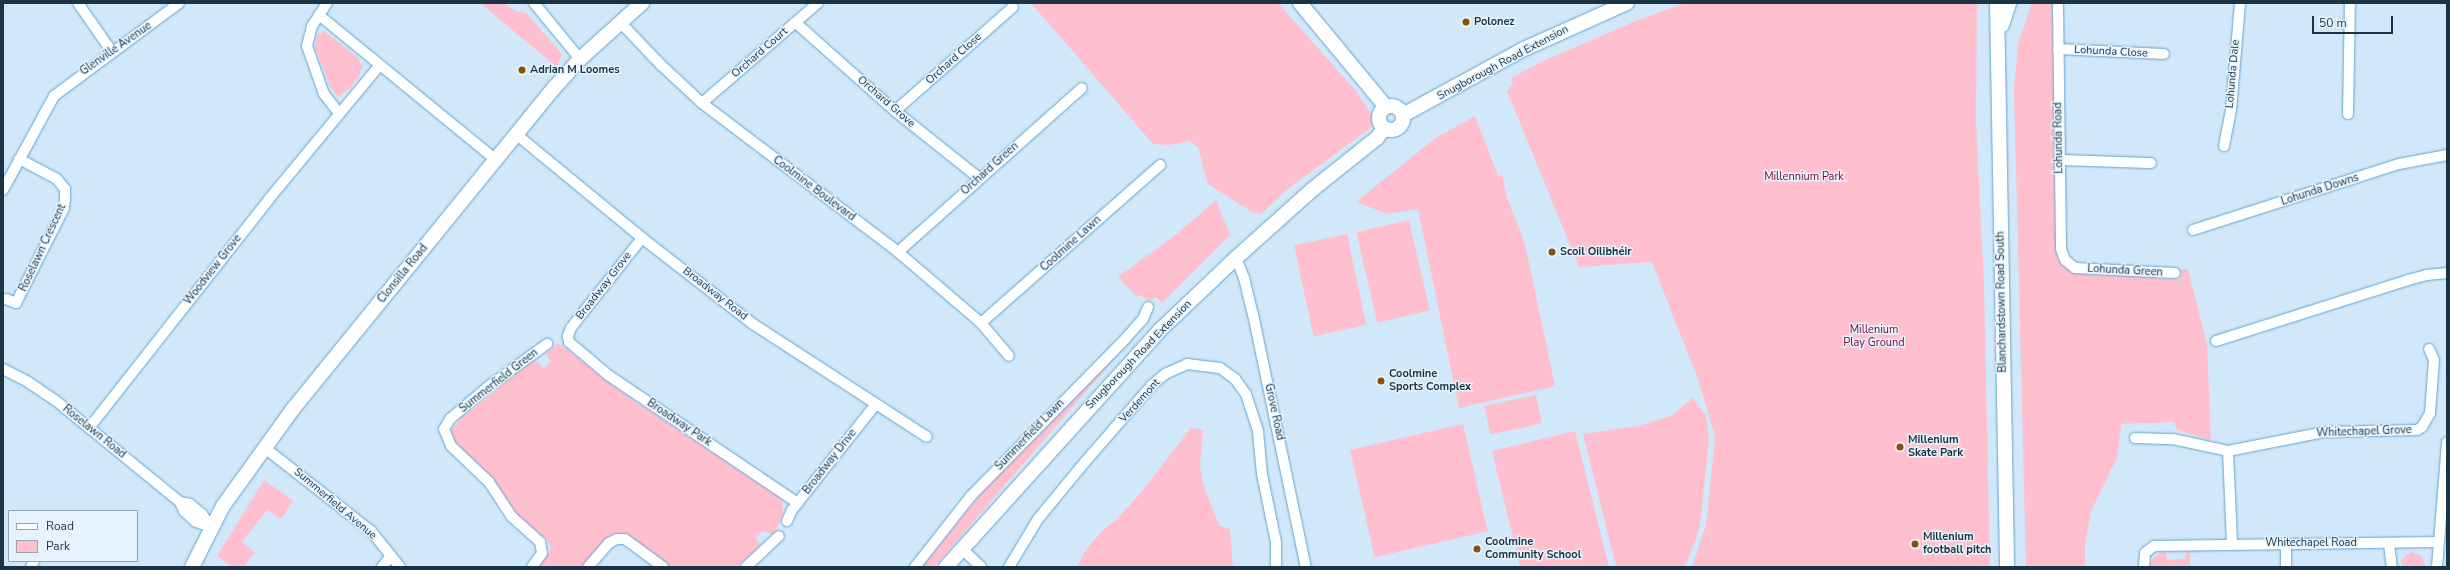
<!DOCTYPE html>
<html>
<head>
<meta charset="utf-8">
<style>
	body { margin:0 }
	#map { position:relative; width:2450px; height:570px; overflow:hidden; background:#d0e8fa; font-family:"Nunito Sans",sans-serif }
	div>[style] { position:absolute }
	[style*='--x'] { left:calc(var(--x)*1px); top:calc(var(--y)*1px); width:calc(var(--w)*1px); rotate:calc(var(--a)*1deg) }
	.green>* { inset:0; background:#ffbfcf; transform-origin:0 0 }
	.roads { filter:drop-shadow(0 0 1px #67a2ce) drop-shadow(0 0 1px #67a2ce) }
	.street>* { height:10px; margin:-5px; padding:0 5px; transform-origin:5px; border-radius:5px; background:#fff }
	.secondary>* { height:14px; margin:-7px; padding:0 7px; transform-origin:7px; border-radius:7px; background:#fff }
	.secondary>.ring { margin:-7px; padding:0; box-sizing:content-box; background:none; border:14px solid #fff; border-radius:50% }
	.dots>* { width:11px; height:11px; translate:-50% -50%; box-sizing:border-box; border:2px solid #e7f3fc; border-radius:50% }
	span { translate:-50% -50%; white-space:nowrap; text-align:center; line-height:1.15; -webkit-text-stroke:3px #e7f3fc; paint-order:stroke }
	.poi-label { font-size:11px; color:#1a3345; font-weight:700 }
	.left { translate:0 -50%; text-align:left }
	.street-label { font-size:11px; color:#1a3345 }
	.park-label { font-size:11px; color:#7c033c }
	.frame { position:absolute; inset:0; border:4px solid #1a3345; pointer-events:none }
	.legend { position:absolute; left:8px; top:510px; width:130px; height:52px; box-sizing:border-box; background:#e7f3fc; border:1px solid #95a6b3; margin:0; padding:5px 7px; list-style:none; font-size:12px; color:#1a3345 }
	.legend li { display:flex; align-items:center; gap:8px; height:20px }
	.legend b { width:20px; border:1px solid #95a6b3 }
	.scale { position:absolute; left:2312px; top:16px; width:81px; height:18px; box-sizing:border-box; border:2px solid #1a3345; border-top:0; padding-left:5px; font-size:12px; line-height:14px; white-space:nowrap; color:#1a3345; -webkit-text-stroke:3px #e7f3fc; paint-order:stroke }
</style>
</head>
<body>
<div id="map">
	<div class="green">
		<i style="clip-path:polygon(480px 3px,504px 3px,515px 11px,526px 13px,562px 54px,557px 67px)"></i>
		<i style="clip-path:polygon(1031px 3px,1278px 3px,1356px 91px,1377px 123px,1285px 191px,1261px 214px,1252px 212px,1208px 184px,1198px 147px,1189px 141px,1169px 145px,1153px 144px)"></i>
		<i style="clip-path:polygon(1685px 3px,1977px 3px,1976px 121px,1984px 285px,1990px 567px,1692px 567px,1706px 525px,1715px 436px,1698px 379px,1652px 262px,1579px 267px,1507px 91px,1513px 84px,1511px 78px,1541px 62px,1633px 22px)"></i>
		<i style="clip-path:polygon(2032px 3px,2053px 3px,2060px 262px,2077px 274px,2156px 277px,2158px 279px,2180px 279px,2182px 269px,2188px 269px,2207px 345px,2211px 440px,2177px 430px,2174px 422px,2121px 424px,2117px 458px,2091px 511px,2085px 544px,2085px 567px,2026px 567px,2014px 89px,2018px 44px)"></i>
		<i style="clip-path:polygon(324px 31px,358px 58px,362px 66px,360px 74px,351px 87px,338px 97px,330px 86px,315px 47px,317px 35px)"></i>
		<i style="clip-path:polygon(1475px 116px,1498px 176px,1502px 175px,1507px 197px,1525px 244px,1555px 386px,1459px 408px,1418px 209px,1388px 214px,1356px 202px,1434px 139px)"></i>
		<i style="clip-path:polygon(1216px 200px,1230px 235px,1162px 303px,1156px 297px,1150px 301px,1140px 295px,1137px 297px,1118px 277px,1178px 233px)"></i>
		<i style="left:1409px;top:220px;width:93px;height:54px;rotate:77deg"></i>
		<i style="left:1347px;top:234px;width:93px;height:54px;rotate:78deg"></i>
		<i style="clip-path:polygon(1141px 328px,934px 567px,922px 567px,984px 490px)"></i>
		<i style="clip-path:polygon(558px 343px,631px 399px,779px 497px,782px 501px,783px 514px,774px 535px,762px 531px,756px 538px,760px 543px,758px 548px,736px 567px,670px 567px,626px 534px,621px 533px,611px 536px,582px 567px,538px 567px,550px 551px,551px 547px,546px 538px,514px 514px,492px 481px,453px 441px,450px 432px,460px 419px,529px 363px,536px 361px,543px 368px,551px 362px,546px 354px)"></i>
		<i style="left:1536px;top:395px;width:29px;height:53px;rotate:78deg"></i>
		<i style="clip-path:polygon(1693px 398px,1706px 416px,1709px 439px,1700px 527px,1685px 567px,1616px 567px,1583px 434px,1638px 426px,1671px 416px)"></i>
		<i style="left:1463px;top:424px;width:110px;height:116px;rotate:77deg"></i>
		<i style="clip-path:polygon(1191px 428px,1203px 430px,1200px 465px,1203px 484px,1219px 526px,1230px 529px,1233px 567px,1077px 567px,1085px 551px,1102px 531px,1117px 519px,1139px 495px)"></i>
		<i style="clip-path:polygon(1575px 431px,1609px 567px,1520px 567px,1492px 451px)"></i>
		<i style="clip-path:polygon(264px 480px,293px 501px,281px 519px,267px 510px,242px 542px,255px 552px,244px 567px,232px 567px,217px 556px)"></i>
		<i style="clip-path:polygon(2186px 551px,2197px 553px,2190px 553px,2190px 567px,2149px 567px,2153px 558px,2160px 553px,2166px 552px,2167px 560px,2185px 559px)"></i>
		<i style="clip-path:polygon(2411px 552px,2422px 556px,2425px 567px,2402px 567px,2401px 560px)"></i>
	</div>
	<div class="roads">
		<div class="street">
			<i style="--x:78;--y:3;--w:60;--a:55.2"></i>
			<i style="--x:327;--y:3;--w:27;--a:123"></i>
			<i style="--x:312;--y:26;--w:21;--a:104"></i>
			<i style="--x:307;--y:46;--w:51;--a:70.5"></i>
			<i style="--x:324;--y:94;--w:23;--a:52"></i>
			<i style="--x:534;--y:3;--w:72;--a:50.6"></i>
			<i style="--x:2058;--y:3;--w:246;--a:89.3"></i>
			<i style="--x:2061;--y:249;--w:12;--a:70"></i>
			<i style="--x:2065;--y:260;--w:13;--a:39"></i>
			<i style="--x:2075;--y:268;--w:100;--a:2.9"></i>
			<i style="--x:319;--y:15;--w:229;--a:39.3"></i>
			<i style="--x:620;--y:22;--w:59;--a:46.4"></i>
			<i style="--x:661;--y:65;--w:56;--a:42.8"></i>
			<i style="--x:702;--y:103;--w:246;--a:37.2"></i>
			<i style="--x:898;--y:252;--w:109;--a:40.5"></i>
			<i style="--x:981;--y:323;--w:43;--a:49.7"></i>
			<i style="--x:796;--y:23;--w:132;--a:41.6"></i>
			<i style="--x:895;--y:111;--w:107;--a:38.6"></i>
			<i style="--x:2058;--y:49;--w:106;--a:2.7"></i>
			<i style="--x:702;--y:103;--w:153;--a:-40.8"></i>
			<i style="--x:895;--y:111;--w:157;--a:-41.4"></i>
			<i style="--x:2348;--y:114;--w:111;--a:-89"></i>
			<i style="--x:516;--y:134;--w:163;--a:39.5"></i>
			<i style="--x:642;--y:238;--w:140;--a:37.8"></i>
			<i style="--x:753;--y:324;--w:207;--a:33"></i>
			<i style="--x:2224;--y:146;--w:37;--a:-79"></i>
			<i style="--x:2231;--y:110;--w:107;--a:-85.2"></i>
			<i style="--x:2059;--y:160;--w:92;--a:1.9"></i>
			<i style="--x:3;--y:190;--w:107;--a:-61.5"></i>
			<i style="--x:54;--y:96;--w:156;--a:-36.6"></i>
			<i style="--x:2193;--y:230;--w:216;--a:-17.8"></i>
			<i style="--x:2399;--y:164;--w:49;--a:-10.6"></i>
			<i style="--x:642;--y:238;--w:115;--a:128.3"></i>
			<i style="--x:571;--y:328;--w:9;--a:111"></i>
			<i style="--x:568;--y:336;--w:6;--a:81"></i>
			<i style="--x:569;--y:342;--w:51;--a:40.2"></i>
			<i style="--x:608;--y:375;--w:229;--a:34"></i>
			<i style="--x:898;--y:252;--w:246;--a:-41.7"></i>
			<i style="--x:1236;--y:258;--w:22;--a:68"></i>
			<i style="--x:1244;--y:278;--w:42;--a:76.3"></i>
			<i style="--x:1254;--y:319;--w:253;--a:78.2"></i>
			<i style="--x:6;--y:299;--w:11;--a:22"></i>
			<i style="--x:16;--y:303;--w:106;--a:-63.2"></i>
			<i style="--x:64;--y:208;--w:9;--a:-84"></i>
			<i style="--x:65;--y:199;--w:10;--a:-90"></i>
			<i style="--x:65;--y:189;--w:13;--a:-129"></i>
			<i style="--x:57;--y:179;--w:43;--a:-152.2"></i>
			<i style="--x:981;--y:323;--w:239;--a:-41.4"></i>
			<i style="--x:2216;--y:341;--w:201;--a:-17.6"></i>
			<i style="--x:2408;--y:280;--w:20;--a:-15"></i>
			<i style="--x:2427;--y:275;--w:20;--a:-6"></i>
			<i style="--x:3;--y:369;--w:28;--a:27"></i>
			<i style="--x:28;--y:382;--w:32;--a:34"></i>
			<i style="--x:55;--y:400;--w:161;--a:39.2"></i>
			<i style="--x:180;--y:502;--w:10;--a:66"></i>
			<i style="--x:184;--y:511;--w:16;--a:43"></i>
			<i style="--x:196;--y:522;--w:16;--a:18"></i>
			<i style="--x:89;--y:428;--w:291;--a:-51.8"></i>
			<i style="--x:269;--y:199;--w:173;--a:-50.4"></i>
			<i style="--x:2135;--y:438;--w:38;--a:2"></i>
			<i style="--x:2173;--y:439;--w:56;--a:12.3"></i>
			<i style="--x:2228;--y:451;--w:99;--a:-11.1"></i>
			<i style="--x:2325;--y:432;--w:92;--a:-1.2"></i>
			<i style="--x:2417;--y:430;--w:6;--a:-31"></i>
			<i style="--x:2422;--y:427;--w:16;--a:-60"></i>
			<i style="--x:2430;--y:413;--w:53;--a:-85.7"></i>
			<i style="--x:2434;--y:360;--w:12;--a:-114"></i>
			<i style="--x:265;--y:448;--w:135;--a:38.1"></i>
			<i style="--x:371;--y:531;--w:46;--a:51.1"></i>
			<i style="--x:2228;--y:451;--w:92;--a:87.5"></i>
			<i style="--x:180;--y:502;--w:10;--a:11"></i>
			<i style="--x:190;--y:504;--w:16;--a:40"></i>
			<i style="--x:202;--y:514;--w:16;--a:55"></i>
			<i style="--x:787;--y:521;--w:12;--a:-66"></i>
			<i style="--x:792;--y:510;--w:135;--a:-51.6"></i>
			<i style="--x:2286;--y:543;--w:24;--a:90"></i>
			<i style="--x:2389;--y:544;--w:23;--a:83"></i>
			<i style="--x:962;--y:549;--w:26;--a:43"></i>
			<i style="--x:31;--y:567;--w:7;--a:-63"></i>
			<i style="--x:382;--y:567;--w:13;--a:-51"></i>
			<i style="--x:532;--y:567;--w:17;--a:-54"></i>
			<i style="--x:542;--y:553;--w:11;--a:-100"></i>
			<i style="--x:540;--y:542;--w:38;--a:-138"></i>
			<i style="--x:512;--y:517;--w:42;--a:-123.3"></i>
			<i style="--x:489;--y:482;--w:52;--a:-136.5"></i>
			<i style="--x:451;--y:446;--w:18;--a:-112"></i>
			<i style="--x:444;--y:429;--w:12;--a:-59"></i>
			<i style="--x:450;--y:419;--w:51;--a:-40.2"></i>
			<i style="--x:489;--y:386;--w:72;--a:-35.9"></i>
			<i style="--x:588;--y:567;--w:32;--a:-49"></i>
			<i style="--x:609;--y:543;--w:9;--a:-27"></i>
			<i style="--x:617;--y:539;--w:8;--a:0"></i>
			<i style="--x:625;--y:539;--w:47;--a:36.4"></i>
			<i style="--x:746;--y:567;--w:45;--a:-43.2"></i>
			<i style="--x:915;--y:567;--w:89;--a:-51.8"></i>
			<i style="--x:970;--y:497;--w:221;--a:-45.5"></i>
			<i style="--x:1125;--y:339;--w:27;--a:-48"></i>
			<i style="--x:1143;--y:319;--w:13;--a:-67"></i>
			<i style="--x:1009;--y:567;--w:56;--a:-58.9"></i>
			<i style="--x:1038;--y:519;--w:74;--a:-50.5"></i>
			<i style="--x:1085;--y:462;--w:102;--a:-49"></i>
			<i style="--x:1152;--y:385;--w:17;--a:-40"></i>
			<i style="--x:1165;--y:374;--w:24;--a:-24"></i>
			<i style="--x:1187;--y:364;--w:33;--a:7"></i>
			<i style="--x:1220;--y:368;--w:19;--a:36"></i>
			<i style="--x:1235;--y:379;--w:19;--a:54"></i>
			<i style="--x:1246;--y:394;--w:40;--a:72"></i>
			<i style="--x:1258;--y:432;--w:42;--a:84.6"></i>
			<i style="--x:1262;--y:474;--w:69;--a:78.4"></i>
			<i style="--x:1276;--y:542;--w:25;--a:90"></i>
			<i style="--x:2144;--y:567;--w:14;--a:-86"></i>
			<i style="--x:2145;--y:553;--w:11;--a:-38"></i>
			<i style="--x:2154;--y:546;--w:284;--a:-0.8"></i>
			<i style="--x:2437;--y:567;--w:125;--a:-85.4"></i>
		</div>
		<div class="secondary">
			<i style="--x:1300;--y:3;--w:135;--a:50.4"></i>
			<i style="--x:1997;--y:3;--w:564;--a:88.98"></i>
			<i style="--x:2002;--y:25;--w:23;--a:-72"></i>
			<i class="ring" style="left:1379px;top:106px;width:10px;height:10px"></i>
			<i style="--x:1403;--y:115;--w:138;--a:-28.6"></i>
			<i style="--x:1524;--y:49;--w:113;--a:-24.1"></i>
			<i style="--x:192;--y:567;--w:68;--a:-63.1"></i>
			<i style="--x:223;--y:506;--w:120;--a:-54.2"></i>
			<i style="--x:293;--y:409;--w:414;--a:-50.9"></i>
			<i style="--x:554;--y:88;--w:39;--a:-48"></i>
			<i style="--x:580;--y:59;--w:84;--a:-42.1"></i>
			<i style="--x:946;--y:567;--w:319;--a:-47.9"></i>
			<i style="--x:1160;--y:330;--w:105;--a:-43.5"></i>
			<i style="--x:1236;--y:258;--w:103;--a:-41.9"></i>
			<i style="--x:1313;--y:189;--w:82;--a:-38.6"></i>
			<i style="--x:1377;--y:138;--w:12;--a:-55"></i>
		</div>
	</div>
	<div class="dots">
		<i style="left:1466px;top:22px;background:#894f09"></i>
		<i style="left:522px;top:70px;background:#894f09"></i>
		<i style="left:1552px;top:252px;background:#894f09"></i>
		<i style="left:1381px;top:381px;background:#894f09"></i>
		<i style="left:1900px;top:447px;background:#894f09"></i>
		<i style="left:1915px;top:544px;background:#894f09"></i>
		<i style="left:1477px;top:549px;background:#894f09"></i>
	</div>
	<div class="poi-label">
		<span class="left" style="left:1474px;top:22px">Polonez</span>
		<span class="left" style="left:530px;top:70px">Adrian M Loomes</span>
		<span class="left" style="left:1560px;top:252px">Scoil Oilibhéir</span>
		<span class="left" style="left:1389px;top:381px">Coolmine<br>Sports Complex</span>
		<span class="left" style="left:1908px;top:447px">Millenium<br>Skate Park</span>
		<span class="left" style="left:1923px;top:544px">Millenium<br>football pitch</span>
		<span class="left" style="left:1485px;top:549px">Coolmine<br>Community School</span>
	</div>
	<div class="street-label">
		<span style="left:116px;top:49px;rotate:-35deg">Glenville Avenue</span>
		<span style="left:2111px;top:52px;rotate:3deg">Lohunda Close</span>
		<span style="left:760px;top:53px;rotate:-41deg">Orchard Court</span>
		<span style="left:954px;top:59px;rotate:-42deg">Orchard Close</span>
		<span style="left:1503px;top:63px;rotate:-28deg">Snugborough Road Extension</span>
		<span style="left:2233px;top:74px;rotate:-85deg">Lohunda Dale</span>
		<span style="left:886px;top:102px;rotate:41deg">Orchard Grove</span>
		<span style="left:2059px;top:138px;rotate:-91deg">Lohunda Road</span>
		<span style="left:990px;top:169px;rotate:-42deg">Orchard Green</span>
		<span style="left:814px;top:189px;rotate:37deg">Coolmine Boulevard</span>
		<span style="left:2320px;top:190px;rotate:-18deg">Lohunda Downs</span>
		<span style="left:1071px;top:244px;rotate:-42deg">Coolmine Lawn</span>
		<span style="left:43px;top:248px;rotate:-65deg">Roselawn Crescent</span>
		<span style="left:213px;top:270px;rotate:-52deg">Woodview Grove</span>
		<span style="left:2125px;top:271px;rotate:3deg">Lohunda Green</span>
		<span style="left:403px;top:274px;rotate:-51deg">Clonsilla Road</span>
		<span style="left:604px;top:286px;rotate:-52deg">Broadway Grove</span>
		<span style="left:715px;top:294px;rotate:38deg">Broadway Road</span>
		<span style="left:2002px;top:302px;rotate:-91deg">Blanchardstown Road South</span>
		<span style="left:1139px;top:355px;rotate:-46deg">Snugborough Road Extension</span>
		<span style="left:499px;top:381px;rotate:-38deg">Summerfield Green</span>
		<span style="left:1140px;top:401px;rotate:-48deg">Verdemont</span>
		<span style="left:1274px;top:412px;rotate:78deg">Grove Road</span>
		<span style="left:679px;top:423px;rotate:34deg">Broadway Park</span>
		<span style="left:94px;top:432px;rotate:39deg">Roselawn Road</span>
		<span style="left:2364px;top:432px;rotate:-2deg">Whitechapel Grove</span>
		<span style="left:1030px;top:435px;rotate:-46deg">Summerfield Lawn</span>
		<span style="left:830px;top:462px;rotate:-52deg">Broadway Drive</span>
		<span style="left:335px;top:504px;rotate:40deg">Summerfield Avenue</span>
		<span style="left:2311px;top:543px">Whitechapel Road</span>
	</div>
	<div class="park-label">
		<span style="left:1804px;top:177px">Millennium Park</span>
		<span style="left:1874px;top:337px">Millenium<br>Play Ground</span>
	</div>
	<div class="frame"></div>
	<ul class="legend">
	<li><b style="height:5px;background:#fff"></b>Road</li>
	<li><b style="height:11px;background:#ffbfcf"></b>Park</li>
	</ul>
	<div class="scale">50 m</div>
</div>
</body>
</html>
